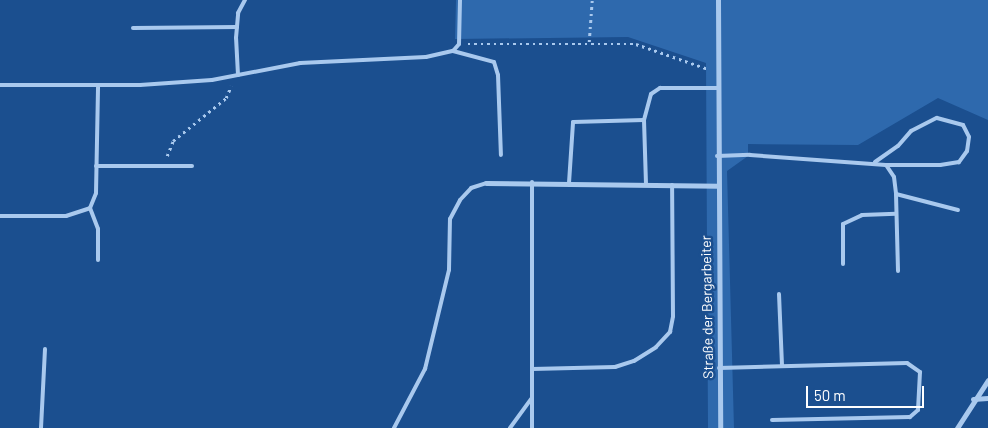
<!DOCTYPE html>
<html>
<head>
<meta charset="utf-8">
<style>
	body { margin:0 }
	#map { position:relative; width:988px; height:428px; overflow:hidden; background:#1b4f8f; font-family:Barlow,sans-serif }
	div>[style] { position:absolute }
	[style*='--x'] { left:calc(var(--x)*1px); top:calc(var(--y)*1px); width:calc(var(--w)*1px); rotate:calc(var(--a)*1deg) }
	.green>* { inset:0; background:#2e69ad }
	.path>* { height:2.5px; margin-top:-1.25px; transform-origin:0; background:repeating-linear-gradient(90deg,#a9c9ee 0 2.5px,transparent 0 6.5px) }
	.service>* { height:4px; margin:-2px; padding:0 2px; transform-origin:2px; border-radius:2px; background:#a9c9ee }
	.minor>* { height:5px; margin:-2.5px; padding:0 2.5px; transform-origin:2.5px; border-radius:2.5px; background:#a9c9ee }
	span { translate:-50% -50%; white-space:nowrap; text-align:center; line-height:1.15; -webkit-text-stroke:5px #1b4f8f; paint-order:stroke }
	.street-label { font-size:14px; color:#fff }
	.scale { position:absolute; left:806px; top:386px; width:118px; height:22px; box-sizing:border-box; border:2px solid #fff; border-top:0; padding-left:6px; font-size:15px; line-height:18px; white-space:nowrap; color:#fff; -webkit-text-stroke:4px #1b4f8f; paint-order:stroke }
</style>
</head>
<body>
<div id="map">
	<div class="green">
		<i style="clip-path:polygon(456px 0,988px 0,988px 120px,938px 98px,858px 145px,748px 144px,748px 156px,727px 171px,734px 428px,708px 428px,706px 63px,628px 37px,455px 39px)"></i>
	</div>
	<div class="path">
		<i style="--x:589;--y:42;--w:42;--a:-85.9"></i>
		<i style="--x:468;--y:44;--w:168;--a:0"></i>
		<i style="--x:636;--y:44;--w:76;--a:19.1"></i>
		<i style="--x:167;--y:156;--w:16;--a:-68"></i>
		<i style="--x:173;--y:141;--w:68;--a:-39.1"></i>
		<i style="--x:226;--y:98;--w:13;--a:-67"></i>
	</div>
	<div class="service">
		<i style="--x:133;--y:28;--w:104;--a:-0.6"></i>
		<i style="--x:453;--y:51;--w:9;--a:-49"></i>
		<i style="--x:459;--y:44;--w:44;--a:-88.7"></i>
		<i style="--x:238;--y:75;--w:37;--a:-93"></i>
		<i style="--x:236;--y:38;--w:25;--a:-85"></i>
		<i style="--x:238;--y:13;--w:15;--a:-62"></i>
		<i style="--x:0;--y:85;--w:140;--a:0"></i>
		<i style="--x:140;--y:85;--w:72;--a:-4"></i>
		<i style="--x:212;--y:80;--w:90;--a:-10.9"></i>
		<i style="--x:300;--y:63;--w:126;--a:-2.7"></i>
		<i style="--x:426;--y:57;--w:28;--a:-13"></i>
		<i style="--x:453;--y:51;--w:42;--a:15"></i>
		<i style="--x:494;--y:62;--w:14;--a:73"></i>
		<i style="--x:498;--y:75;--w:80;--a:87.9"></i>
		<i style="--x:717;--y:156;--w:33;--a:-2"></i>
		<i style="--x:750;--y:155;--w:136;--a:4.2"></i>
		<i style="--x:886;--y:165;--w:14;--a:56"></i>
		<i style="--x:894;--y:177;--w:17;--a:83"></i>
		<i style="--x:896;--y:194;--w:77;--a:88.5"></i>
		<i style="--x:875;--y:162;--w:28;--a:-35"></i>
		<i style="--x:898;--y:146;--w:20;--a:-49"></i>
		<i style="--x:911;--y:131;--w:29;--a:-27"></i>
		<i style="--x:937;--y:118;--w:27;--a:15"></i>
		<i style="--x:963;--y:125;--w:13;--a:63"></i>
		<i style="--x:969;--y:137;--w:14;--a:98"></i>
		<i style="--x:967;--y:151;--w:14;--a:126"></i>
		<i style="--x:959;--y:162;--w:19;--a:171"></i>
		<i style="--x:940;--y:165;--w:54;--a:180"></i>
		<i style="--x:96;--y:166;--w:96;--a:0"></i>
		<i style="--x:569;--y:183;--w:61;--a:-86.2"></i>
		<i style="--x:573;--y:122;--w:71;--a:-1.6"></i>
		<i style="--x:646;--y:184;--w:64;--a:-91.8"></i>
		<i style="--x:644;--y:120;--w:27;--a:-75"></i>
		<i style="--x:651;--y:94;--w:11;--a:-34"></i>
		<i style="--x:660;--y:88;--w:58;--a:0"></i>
		<i style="--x:896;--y:194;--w:64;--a:14.5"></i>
		<i style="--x:90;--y:208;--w:22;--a:69"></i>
		<i style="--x:98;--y:229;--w:31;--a:90"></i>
		<i style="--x:0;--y:216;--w:66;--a:0"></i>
		<i style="--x:66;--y:216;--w:25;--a:-18"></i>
		<i style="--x:90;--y:208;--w:16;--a:-68"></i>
		<i style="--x:96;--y:193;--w:108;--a:-88.9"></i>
		<i style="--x:843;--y:264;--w:40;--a:-90"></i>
		<i style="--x:843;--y:224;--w:21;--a:-25"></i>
		<i style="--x:862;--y:215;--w:34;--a:-2"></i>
		<i style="--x:779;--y:294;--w:72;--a:87.6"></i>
		<i style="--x:719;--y:368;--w:188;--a:-1.5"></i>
		<i style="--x:907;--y:363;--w:16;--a:35"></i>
		<i style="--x:920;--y:372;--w:38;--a:93"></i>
		<i style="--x:918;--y:410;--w:11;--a:139"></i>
		<i style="--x:910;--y:417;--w:138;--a:178.8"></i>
		<i style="--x:532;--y:369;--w:83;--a:-1.4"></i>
		<i style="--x:615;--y:367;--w:20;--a:-18"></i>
		<i style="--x:634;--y:361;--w:26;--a:-32"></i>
		<i style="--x:656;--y:347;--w:21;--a:-47"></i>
		<i style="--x:670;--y:332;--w:16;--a:-79"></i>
		<i style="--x:673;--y:316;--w:131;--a:-90.4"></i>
		<i style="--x:41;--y:428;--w:79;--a:-87.1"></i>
		<i style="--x:394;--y:428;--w:67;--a:-62.3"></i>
		<i style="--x:425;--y:369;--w:102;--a:-76.4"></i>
		<i style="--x:449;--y:270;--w:51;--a:-88.9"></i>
		<i style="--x:450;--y:219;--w:21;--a:-62"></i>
		<i style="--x:460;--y:200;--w:16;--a:-47"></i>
		<i style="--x:471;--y:188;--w:16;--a:-18"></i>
		<i style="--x:510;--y:428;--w:36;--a:-54"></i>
		<i style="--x:532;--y:428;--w:246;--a:-90"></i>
	</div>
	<div class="minor">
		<i style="--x:718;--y:0;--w:428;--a:89.7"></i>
		<i style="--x:486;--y:183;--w:232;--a:0.7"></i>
		<i style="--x:973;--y:399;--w:15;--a:-4"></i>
		<i style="--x:957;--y:428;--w:57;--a:-57.1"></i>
	</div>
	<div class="street-label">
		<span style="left:707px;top:307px;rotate:-91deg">Straße der Bergarbeiter</span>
	</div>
	<div class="scale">50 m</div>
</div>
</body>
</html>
